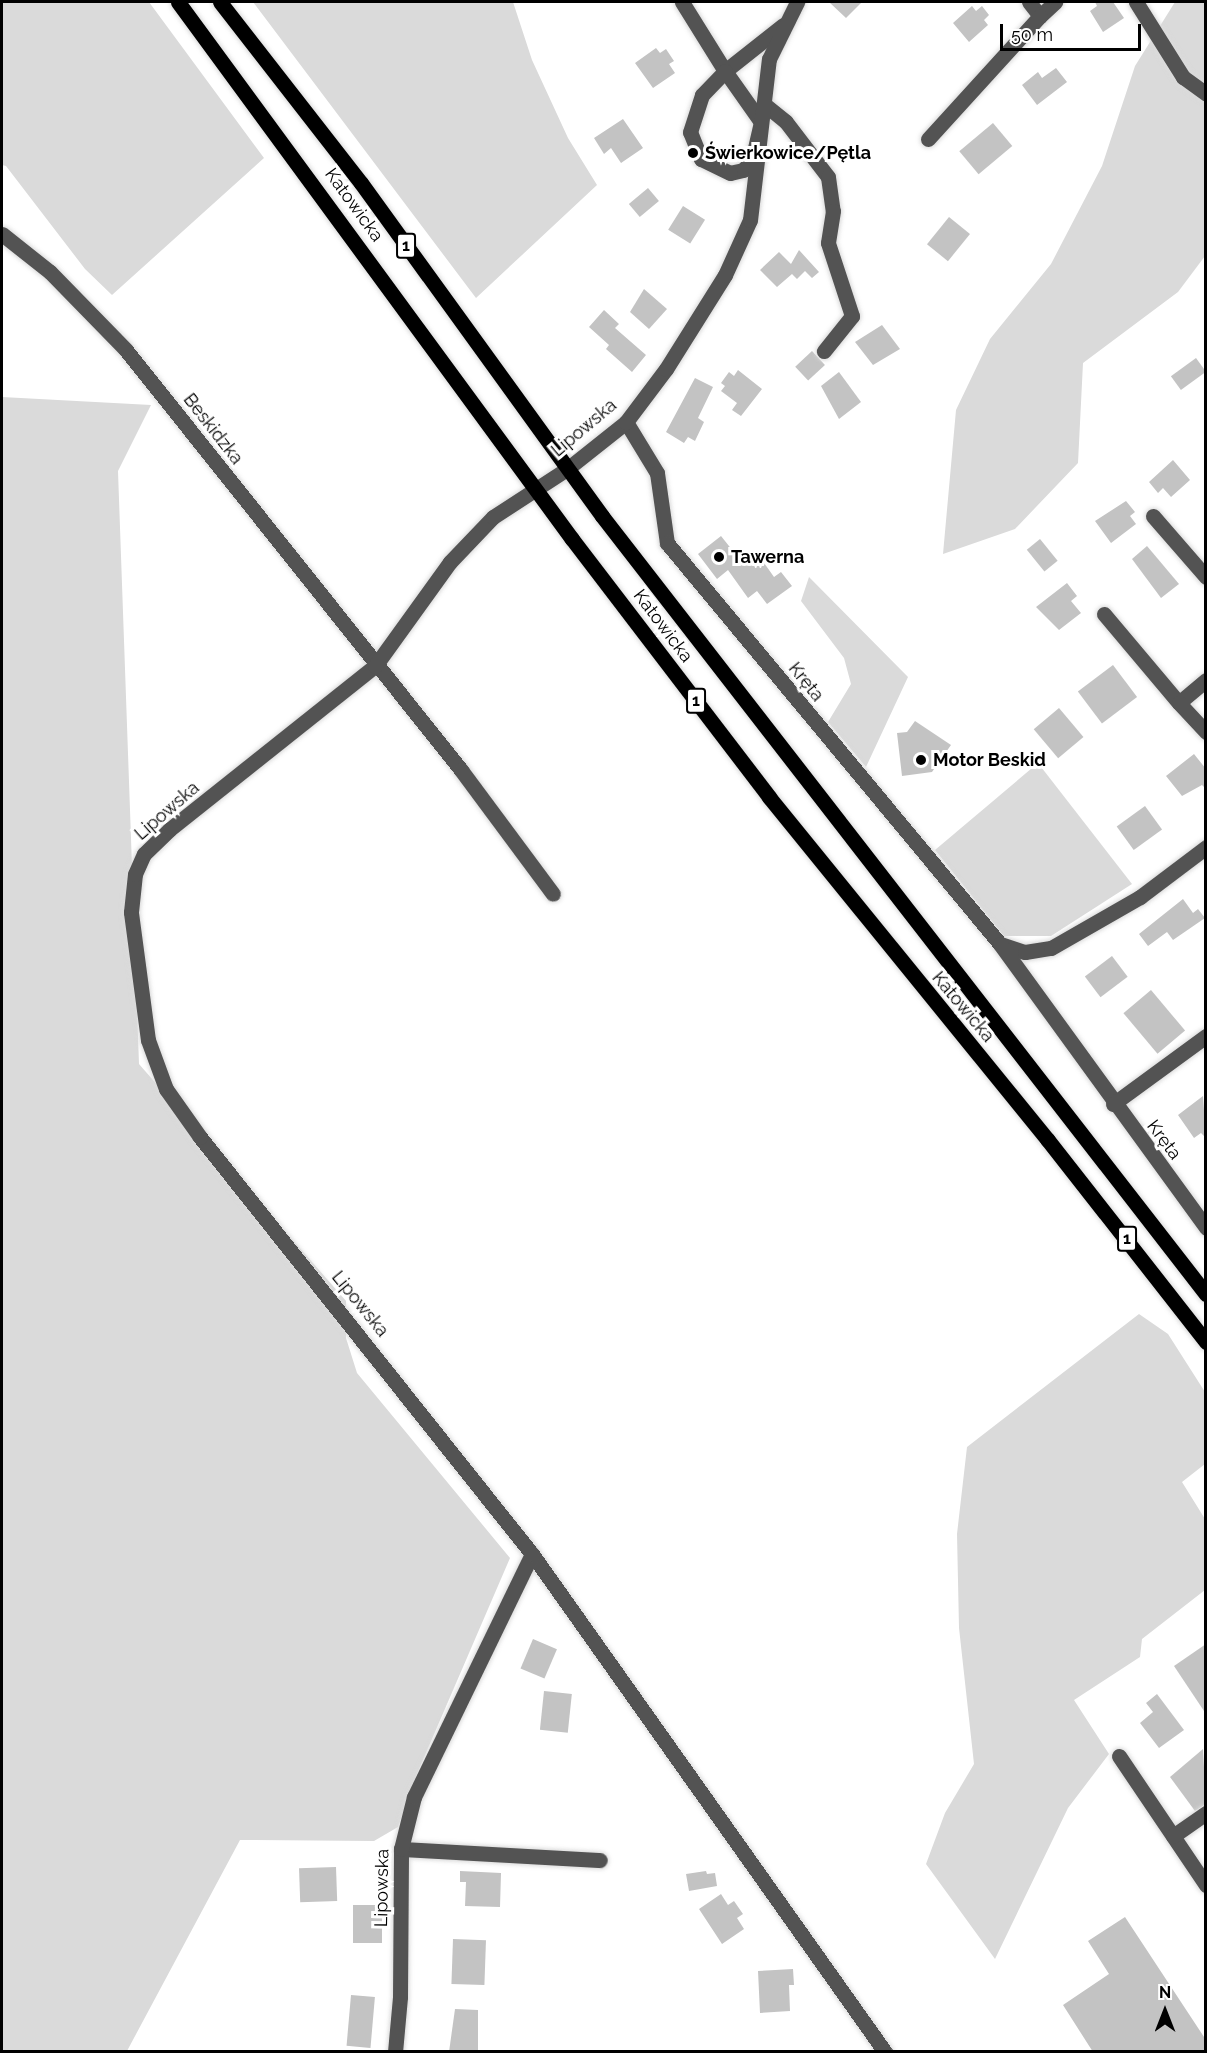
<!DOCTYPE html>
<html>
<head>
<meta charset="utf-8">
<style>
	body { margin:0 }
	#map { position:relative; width:1207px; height:2053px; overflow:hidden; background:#fff; font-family:Raleway,sans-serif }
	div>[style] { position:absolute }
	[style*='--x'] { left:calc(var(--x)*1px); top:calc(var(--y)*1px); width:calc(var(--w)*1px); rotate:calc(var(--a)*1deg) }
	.green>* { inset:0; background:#dadada }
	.building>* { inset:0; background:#c3c3c3; transform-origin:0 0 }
	.roads { filter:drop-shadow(0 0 2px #dbdbdb) drop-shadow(0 0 2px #dbdbdb) }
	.minor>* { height:15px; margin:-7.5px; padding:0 7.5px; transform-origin:7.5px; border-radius:7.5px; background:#535353 }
	.major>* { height:15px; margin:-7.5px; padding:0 7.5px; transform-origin:7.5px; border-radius:7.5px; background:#000 }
	.dots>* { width:16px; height:16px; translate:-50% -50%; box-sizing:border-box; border:3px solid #fff; border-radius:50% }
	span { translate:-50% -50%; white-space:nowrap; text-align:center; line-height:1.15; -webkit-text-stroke:6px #fff; paint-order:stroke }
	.shield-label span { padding:2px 4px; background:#fff; border:2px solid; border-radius:4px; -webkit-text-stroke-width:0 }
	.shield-label { font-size:16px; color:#000; font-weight:700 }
	.poi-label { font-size:18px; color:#000; font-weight:700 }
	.left { translate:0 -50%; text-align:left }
	.street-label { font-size:18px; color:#000 }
	.frame { position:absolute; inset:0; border:3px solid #000; pointer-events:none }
	.north { position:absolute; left:1135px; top:1981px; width:60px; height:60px; -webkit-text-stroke:4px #fff; paint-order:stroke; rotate:0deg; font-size:16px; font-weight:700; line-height:24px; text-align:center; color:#000 }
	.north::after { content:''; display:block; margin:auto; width:21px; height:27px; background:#000; clip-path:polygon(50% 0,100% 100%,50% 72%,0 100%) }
	.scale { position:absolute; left:1000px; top:24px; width:141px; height:27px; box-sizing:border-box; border:3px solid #000; border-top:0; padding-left:8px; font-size:18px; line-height:21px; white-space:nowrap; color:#000; -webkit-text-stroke:4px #fff; paint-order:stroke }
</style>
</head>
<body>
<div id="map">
	<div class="green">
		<i style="clip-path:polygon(2px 2px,149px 2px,264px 158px,112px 295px,85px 269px,6px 166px,2px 165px)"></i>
		<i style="clip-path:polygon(253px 2px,513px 2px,532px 60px,568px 138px,597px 185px,476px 298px)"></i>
		<i style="clip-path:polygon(1175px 2px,1205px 2px,1205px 256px,1178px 292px,1083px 363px,1078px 463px,1015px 529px,943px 554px,956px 410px,990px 339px,1051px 264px,1102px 166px,1135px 66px)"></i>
		<i style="clip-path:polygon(2px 397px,151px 405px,118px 471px,139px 1064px,346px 1301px,346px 1338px,357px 1373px,510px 1558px,416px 1776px,398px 1827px,374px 1841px,240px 1840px,127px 2051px,2px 2051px)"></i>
		<i style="clip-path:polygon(809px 577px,908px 677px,866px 767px,828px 722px,851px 684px,844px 658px,801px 601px)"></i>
		<i style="clip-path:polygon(1038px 763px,1132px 884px,1051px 936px,1004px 936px,935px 850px)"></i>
		<i style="clip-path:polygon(1139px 1314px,1168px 1334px,1205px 1392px,1205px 1464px,1182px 1482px,1205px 1519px,1205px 1590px,1142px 1639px,1140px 1657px,1074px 1700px,1109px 1754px,1068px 1808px,995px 1959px,926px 1864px,945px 1813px,974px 1764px,959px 1628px,957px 1534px,967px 1447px)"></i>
	</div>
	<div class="building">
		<i style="clip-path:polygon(829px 2px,862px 2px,846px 18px)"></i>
		<i style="clip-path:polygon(1095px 2px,1113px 2px,1124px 18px,1103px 32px,1090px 11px,1097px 6px)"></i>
		<i style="clip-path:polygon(972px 6px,976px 11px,982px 6px,989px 15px,984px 20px,988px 25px,969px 42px,953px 23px)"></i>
		<i style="clip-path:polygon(656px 48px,660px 53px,666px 49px,674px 61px,669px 64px,675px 73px,653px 88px,635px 63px)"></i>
		<i style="clip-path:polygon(1056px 68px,1067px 82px,1037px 105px,1022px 85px,1038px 72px,1042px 78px)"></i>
		<i style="clip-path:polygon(623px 119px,643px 148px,621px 163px,611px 148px,604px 154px,594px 138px)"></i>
		<i style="left:993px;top:123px;width:30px;height:44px;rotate:50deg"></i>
		<i style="left:648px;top:188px;width:17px;height:25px;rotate:50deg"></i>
		<i style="left:683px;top:206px;width:26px;height:28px;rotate:32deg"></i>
		<i style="left:949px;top:217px;width:27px;height:35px;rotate:39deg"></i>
		<i style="clip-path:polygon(799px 250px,819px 272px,812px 278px,805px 271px,797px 279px,792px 274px,777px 287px,760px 270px,779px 252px,791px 264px)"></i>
		<i style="clip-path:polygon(644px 289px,667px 309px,649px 329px,630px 312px)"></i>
		<i style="clip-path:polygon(604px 310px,619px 324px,615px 328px,646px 355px,632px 372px,606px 349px,609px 345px,589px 327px)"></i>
		<i style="clip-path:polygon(882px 325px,900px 349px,873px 365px,855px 342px)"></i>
		<i style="left:812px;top:351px;width:19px;height:23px;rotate:47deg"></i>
		<i style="left:1196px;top:358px;width:17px;height:31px;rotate:54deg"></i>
		<i style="clip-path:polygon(738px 370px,762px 389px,741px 416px,732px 410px,737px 403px,721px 391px,725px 386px,721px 383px,729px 372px,734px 376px)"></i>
		<i style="clip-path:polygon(839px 372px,861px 402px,839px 419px,821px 386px)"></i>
		<i style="clip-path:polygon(695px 378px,713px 387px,698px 418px,704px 422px,695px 441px,688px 437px,684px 443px,666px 432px)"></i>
		<i style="clip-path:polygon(1173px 460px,1190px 480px,1171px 497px,1163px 488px,1158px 493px,1149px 482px)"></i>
		<i style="clip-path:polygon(1126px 501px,1135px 512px,1130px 516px,1136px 524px,1111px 543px,1095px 521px)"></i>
		<i style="clip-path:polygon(721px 536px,741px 561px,755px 550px,774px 577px,781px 572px,792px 586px,767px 604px,757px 591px,748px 598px,728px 570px,717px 579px,698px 554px)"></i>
		<i style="left:1040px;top:539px;width:28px;height:17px;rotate:51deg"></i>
		<i style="clip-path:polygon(1147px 546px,1179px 584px,1161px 598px,1132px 559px)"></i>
		<i style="clip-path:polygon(1067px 583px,1077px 596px,1071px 601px,1081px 613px,1059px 630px,1036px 607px)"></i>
		<i style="left:1113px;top:665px;width:40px;height:44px;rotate:53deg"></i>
		<i style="left:1059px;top:708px;width:38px;height:33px;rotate:50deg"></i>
		<i style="clip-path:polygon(915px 721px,951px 745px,932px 772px,902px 776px,897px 733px,907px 732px)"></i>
		<i style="clip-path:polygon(1194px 754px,1206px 769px,1206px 789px,1202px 785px,1182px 796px,1166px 776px)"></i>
		<i style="left:1145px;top:806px;width:29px;height:35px;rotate:54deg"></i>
		<i style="clip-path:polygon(1183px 899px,1193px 913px,1198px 909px,1205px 918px,1173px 940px,1167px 932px,1148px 946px,1139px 934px)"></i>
		<i style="left:1112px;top:956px;width:26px;height:34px;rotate:53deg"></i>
		<i style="left:1151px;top:990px;width:53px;height:36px;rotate:50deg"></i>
		<i style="clip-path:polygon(1203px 1096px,1206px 1138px,1201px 1133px,1194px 1138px,1178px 1115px)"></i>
		<i style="left:533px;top:1639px;width:26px;height:32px;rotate:23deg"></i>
		<i style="clip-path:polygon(1206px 1644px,1206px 1714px,1174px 1666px)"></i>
		<i style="left:544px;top:1691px;width:28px;height:39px;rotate:6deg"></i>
		<i style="clip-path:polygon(1157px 1694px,1184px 1730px,1159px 1748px,1140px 1723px,1153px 1712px,1146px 1703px)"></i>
		<i style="clip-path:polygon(1203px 1749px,1206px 1804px,1195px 1811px,1170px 1777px)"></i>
		<i style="left:336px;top:1867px;width:34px;height:37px;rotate:88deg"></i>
		<i style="clip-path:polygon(460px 1871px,501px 1873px,500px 1907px,465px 1906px,466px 1882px,460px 1882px)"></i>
		<i style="clip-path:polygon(706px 1871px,707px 1874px,715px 1873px,717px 1886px,689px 1891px,686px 1874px)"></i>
		<i style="clip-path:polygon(721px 1894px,728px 1905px,734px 1901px,743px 1914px,737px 1918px,744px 1929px,722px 1944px,699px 1909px)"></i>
		<i style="left:353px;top:1905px;width:29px;height:38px"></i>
		<i style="clip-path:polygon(1125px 1917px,1206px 2040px,1206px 2052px,1093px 2052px,1063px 2005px,1109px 1974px,1088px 1941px)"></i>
		<i style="left:453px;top:1939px;width:33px;height:45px;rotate:2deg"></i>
		<i style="clip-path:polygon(793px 1969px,794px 1985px,789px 1985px,790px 2011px,760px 2013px,758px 1971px)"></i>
		<i style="left:351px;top:1995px;width:24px;height:51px;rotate:5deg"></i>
		<i style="clip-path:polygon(455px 2009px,478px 2010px,478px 2052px,449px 2052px)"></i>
	</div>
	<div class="roads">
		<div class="minor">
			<i style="--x:682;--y:2;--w:81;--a:58.1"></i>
			<i style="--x:725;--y:71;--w:74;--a:-38.4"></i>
			<i style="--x:1029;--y:2;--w:18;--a:52"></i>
			<i style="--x:1040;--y:16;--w:21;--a:-43"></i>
			<i style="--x:1136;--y:2;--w:89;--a:57.9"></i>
			<i style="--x:1183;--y:77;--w:29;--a:36"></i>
			<i style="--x:725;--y:71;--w:62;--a:54.8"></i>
			<i style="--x:761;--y:122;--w:39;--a:103"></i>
			<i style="--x:752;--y:160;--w:13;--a:132"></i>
			<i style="--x:743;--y:170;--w:13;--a:167"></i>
			<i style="--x:730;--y:173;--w:32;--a:-154"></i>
			<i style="--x:701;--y:159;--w:29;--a:-112"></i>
			<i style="--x:690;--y:132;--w:39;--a:-72"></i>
			<i style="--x:702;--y:95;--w:33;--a:-46"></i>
			<i style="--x:764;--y:104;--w:28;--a:39"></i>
			<i style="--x:786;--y:122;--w:69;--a:52.6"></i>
			<i style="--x:828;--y:177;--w:34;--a:82"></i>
			<i style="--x:833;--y:211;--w:32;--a:99"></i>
			<i style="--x:828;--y:243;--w:77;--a:71.8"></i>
			<i style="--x:852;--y:316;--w:45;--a:128.7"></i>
			<i style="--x:928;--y:139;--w:166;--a:-47.7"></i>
			<i style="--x:2;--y:234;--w:61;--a:38.4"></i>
			<i style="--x:50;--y:272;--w:109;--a:45.7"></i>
			<i style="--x:126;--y:350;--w:537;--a:51.42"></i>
			<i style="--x:461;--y:770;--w:154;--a:53.4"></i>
			<i style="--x:626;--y:422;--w:60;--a:58.7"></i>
			<i style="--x:657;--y:473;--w:71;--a:81.9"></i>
			<i style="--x:667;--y:543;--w:521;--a:50.29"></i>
			<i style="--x:1000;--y:944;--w:26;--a:18"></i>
			<i style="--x:1025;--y:952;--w:26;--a:-9"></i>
			<i style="--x:1051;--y:948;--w:103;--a:-29.8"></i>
			<i style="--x:1140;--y:897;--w:83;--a:-37.1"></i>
			<i style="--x:1153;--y:516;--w:81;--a:49"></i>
			<i style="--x:1104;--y:614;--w:116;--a:49.9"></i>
			<i style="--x:1206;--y:680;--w:35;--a:140"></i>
			<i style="--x:1179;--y:703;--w:40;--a:47"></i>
			<i style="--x:1000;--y:944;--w:351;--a:54"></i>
			<i style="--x:1113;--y:1104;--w:115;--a:-36.2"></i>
			<i style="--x:532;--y:1554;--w:610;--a:54.67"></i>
			<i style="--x:1119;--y:1756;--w:156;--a:56"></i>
			<i style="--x:1173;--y:1836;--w:40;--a:-34.9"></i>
			<i style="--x:401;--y:1849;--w:199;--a:3.2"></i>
			<i style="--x:395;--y:2052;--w:55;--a:-84.8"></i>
			<i style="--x:400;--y:1997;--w:148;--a:-89.6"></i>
			<i style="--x:401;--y:1849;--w:54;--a:-76"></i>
			<i style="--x:414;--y:1797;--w:270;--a:-64.1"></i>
			<i style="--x:532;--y:1554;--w:533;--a:-128.53"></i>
			<i style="--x:200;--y:1137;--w:59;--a:-125.3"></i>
			<i style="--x:166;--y:1089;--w:52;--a:-110.2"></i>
			<i style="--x:148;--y:1040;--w:129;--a:-97.6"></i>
			<i style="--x:131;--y:912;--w:38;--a:-84"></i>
			<i style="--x:135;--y:874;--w:22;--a:-66"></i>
			<i style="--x:144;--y:854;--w:36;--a:-44"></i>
			<i style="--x:170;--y:829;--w:262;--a:-38.5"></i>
			<i style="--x:375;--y:666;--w:128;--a:-54.2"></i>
			<i style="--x:450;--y:562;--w:62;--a:-46.3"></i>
			<i style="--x:493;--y:517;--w:88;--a:-33"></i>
			<i style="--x:567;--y:469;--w:75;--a:-38.5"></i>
			<i style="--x:626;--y:422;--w:66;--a:-53"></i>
			<i style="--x:666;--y:369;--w:111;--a:-57.9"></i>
			<i style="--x:725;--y:275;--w:60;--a:-65.6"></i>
			<i style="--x:750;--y:220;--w:162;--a:-83.3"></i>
			<i style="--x:769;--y:59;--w:64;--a:-63.8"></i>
		</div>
		<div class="major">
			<i style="--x:178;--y:2;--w:666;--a:53.73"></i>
			<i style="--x:572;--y:539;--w:325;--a:52.6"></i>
			<i style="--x:769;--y:797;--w:441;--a:50.9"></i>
			<i style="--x:1047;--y:1139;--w:258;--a:51.9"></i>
			<i style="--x:220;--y:2;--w:229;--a:52.1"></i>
			<i style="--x:361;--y:183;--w:411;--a:54.1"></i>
			<i style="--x:602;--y:516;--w:985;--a:52.18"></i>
		</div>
	</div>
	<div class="dots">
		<i style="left:693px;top:153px;background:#000"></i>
		<i style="left:719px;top:557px;background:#000"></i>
		<i style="left:921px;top:760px;background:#000"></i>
	</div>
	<div class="shield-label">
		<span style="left:406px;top:246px">1</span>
		<span style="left:696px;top:701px">1</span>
		<span style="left:1127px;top:1239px">1</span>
	</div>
	<div class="poi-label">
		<span class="left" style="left:705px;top:153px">Świerkowice/Pętla</span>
		<span class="left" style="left:731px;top:557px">Tawerna</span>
		<span class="left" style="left:933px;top:760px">Motor Beskid</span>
	</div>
	<div class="street-label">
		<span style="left:354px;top:205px;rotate:54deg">Katowicka</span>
		<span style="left:584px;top:428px;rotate:-40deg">Lipowska</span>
		<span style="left:213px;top:429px;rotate:52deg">Beskidzka</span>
		<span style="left:663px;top:626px;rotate:53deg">Katowicka</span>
		<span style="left:806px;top:682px;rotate:51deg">Kręta</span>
		<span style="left:167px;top:811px;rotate:-41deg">Lipowska</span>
		<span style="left:963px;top:1007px;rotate:50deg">Katowicka</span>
		<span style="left:1164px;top:1140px;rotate:53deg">Kręta</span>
		<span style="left:360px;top:1304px;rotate:51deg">Lipowska</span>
		<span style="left:382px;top:1888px;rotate:-89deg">Lipowska</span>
	</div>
	<div class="frame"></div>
	<div class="north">N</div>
	<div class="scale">50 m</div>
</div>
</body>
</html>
